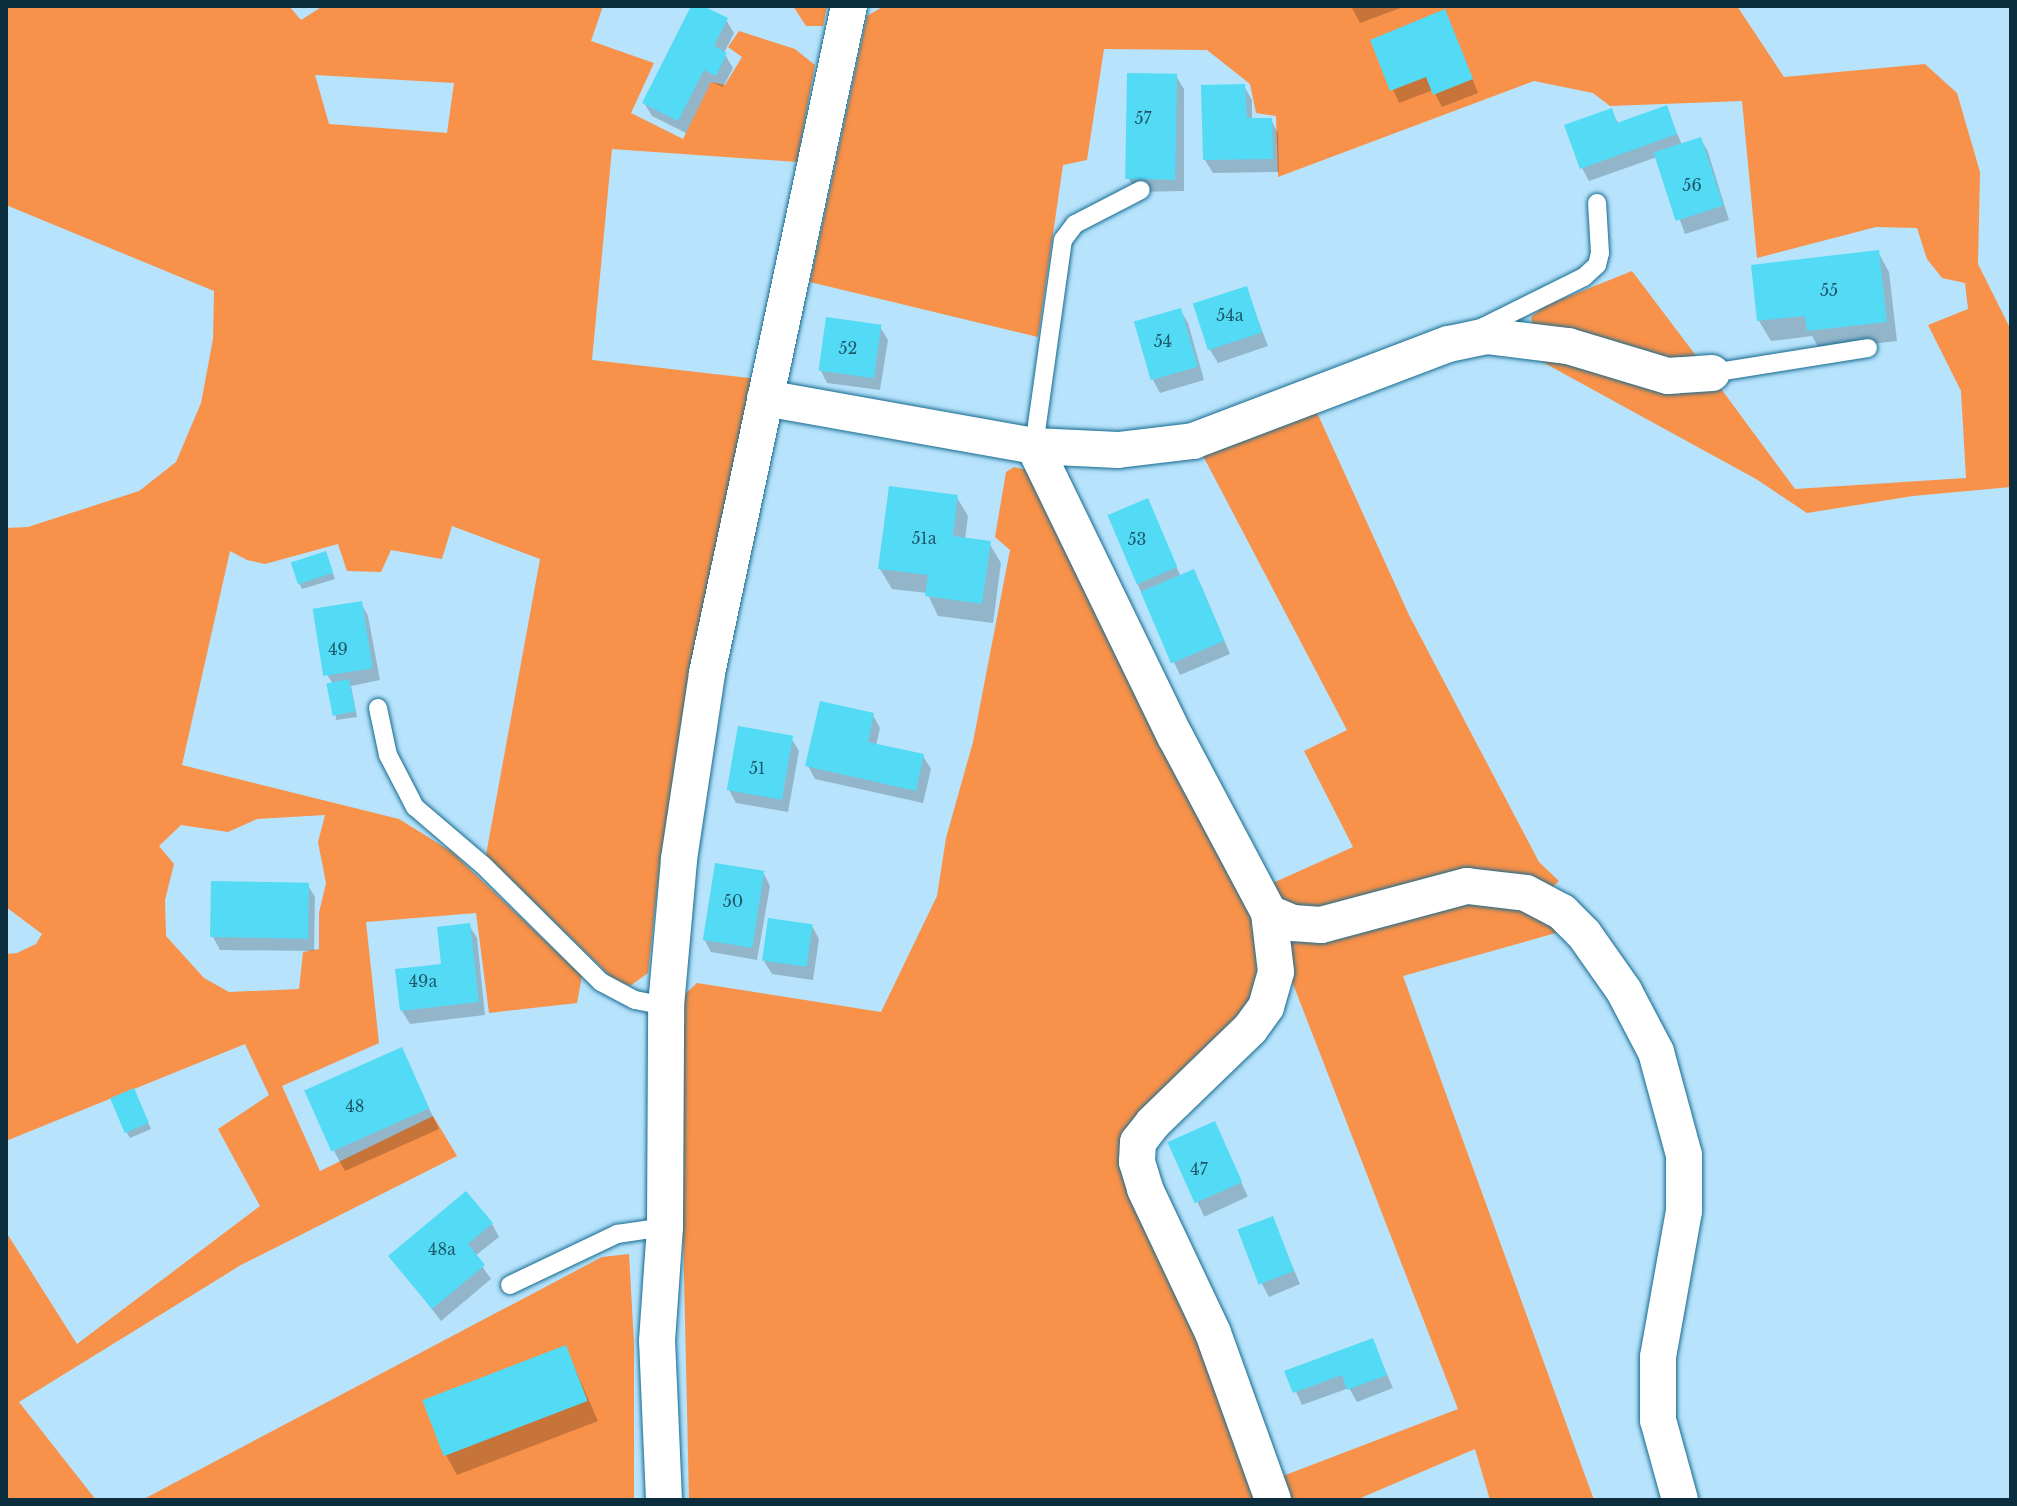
<!DOCTYPE html>
<html>
<head>
<meta charset="utf-8">
<style>
	body { margin:0 }
	#map { position:relative; width:2017px; height:1506px; overflow:hidden; background:#b7e3fc; font-family:"Libre Baskerville",serif }
	div>[style] { position:absolute }
	[style*='--x'] { left:calc(var(--x)*1px); top:calc(var(--y)*1px); width:calc(var(--w)*1px); rotate:calc(var(--a)*1deg) }
	.green>* { inset:0; background:#f89149 }
	.shadow>* { inset:0; background:#0003; transform-origin:0 0 }
	.building>* { inset:0; background:#53dbf6; transform-origin:0 0 }
	.roads { filter:drop-shadow(0 0 2px #156a8f) drop-shadow(0 0 2px #156a8f) }
	.service>* { height:18px; margin:-9px; padding:0 9px; transform-origin:9px; border-radius:9px; background:#fff }
	.minor>* { height:36px; margin:-18px; padding:0 18px; transform-origin:18px; border-radius:18px; background:#fff }
	span { translate:-50% -50%; white-space:nowrap; text-align:center; line-height:1.15; -webkit-text-stroke:6px #d1eeff; paint-order:stroke }
	.number-label { font-size:16px; color:#1e586b }
	.number-label span { -webkit-text-stroke-width:0 }
	.frame { position:absolute; inset:0; border:8px solid #0c2d3d; pointer-events:none }
</style>
</head>
<body>
<div id="map">
	<div class="green">
		<i style="clip-path:polygon(evenodd,6px 6px,289px 6px,301px 20px,323px 6px,603px 6px,591px 41px,654px 63px,631px 113px,683px 139px,711px 82px,725px 85px,742px 57px,728px 47px,739px 31px,795px 49px,815px 65px,797px 162px,612px 149px,592px 360px,758px 379px,692px 674px,660px 863px,648px 973px,630px 986px,611px 977px,486px 855px,540px 559px,452px 526px,442px 559px,391px 550px,381px 572px,347px 571px,338px 544px,265px 564px,247px 560px,230px 551px,182px 765px,399px 819px,452px 852px,582px 976px,577px 1003px,489px 1013px,476px 913px,366px 922px,379px 1043px,282px 1086px,320px 1171px,433px 1116px,457px 1156px,241px 1265px,19px 1402px,96px 1500px,6px 1500px,6px 1232px,77px 1344px,260px 1206px,218px 1129px,269px 1095px,245px 1044px,6px 1141px,6px 954px,17px 953px,36px 944px,42px 934px,6px 907px,6px 528px,28px 527px,139px 491px,176px 462px,201px 403px,213px 339px,214px 291px,6px 205px,6px 6px,315px 75px,454px 83px,447px 133px,329px 124px,315px 75px,6px 6px,325px 815px,318px 842px,326px 883px,319px 913px,319px 949px,303px 952px,299px 989px,229px 992px,204px 978px,166px 936px,165px 900px,174px 864px,159px 846px,181px 825px,228px 832px,257px 819px,325px 815px)"></i>
		<i style="clip-path:polygon(793px 6px,827px 6px,823px 26px,806px 26px)"></i>
		<i style="clip-path:polygon(884px 6px,1737px 6px,1784px 77px,1925px 64px,1957px 93px,1980px 172px,1978px 264px,2011px 330px,2011px 487px,1913px 496px,1807px 513px,1756px 479px,1537px 359px,1502px 356px,1496px 348px,1719px 386px,1795px 489px,1966px 478px,1961px 391px,1928px 325px,1968px 309px,1965px 283px,1942px 278px,1927px 259px,1917px 228px,1876px 227px,1757px 258px,1742px 101px,1610px 106px,1593px 93px,1534px 81px,1278px 177px,1276px 116px,1256px 113px,1250px 84px,1207px 50px,1104px 49px,1087px 160px,1063px 165px,1038px 337px,810px 282px,867px 16px)"></i>
		<i style="clip-path:polygon(1632px 271px,1700px 361px,1679px 367px,1537px 328px,1532px 322px,1531px 317px,1545px 306px)"></i>
		<i style="clip-path:polygon(1314px 406px,1409px 615px,1539px 862px,1559px 881px,1547px 892px,1304px 919px,1266px 886px,1353px 847px,1304px 751px,1347px 730px,1201px 452px)"></i>
		<i style="clip-path:polygon(1014px 467px,1027px 470px,1266px 939px,1258px 999px,1127px 1141px,1262px 1500px,689px 1500px,681px 1140px,685px 994px,697px 983px,881px 1012px,937px 896px,946px 838px,973px 742px,1010px 550px,995px 537px,1006px 472px)"></i>
		<i style="clip-path:polygon(1501px 894px,1570px 929px,1403px 976px,1594px 1500px,1490px 1500px,1475px 1449px,1356px 1500px,1282px 1500px,1275px 1479px,1458px 1409px,1286px 966px,1288px 935px)"></i>
		<i style="clip-path:polygon(629px 1254px,634px 1344px,634px 1500px,142px 1500px,602px 1257px)"></i>
	</div>
	<div class="shadow">
		<i style="clip-path:polygon(693px 6px,726px 20px,734px 33px,724px 53px,733px 68px,723px 87px,711px 82px,686px 133px,652px 116px,644px 103px)"></i>
		<i style="clip-path:polygon(1351px 6px,1406px 6px,1360px 23px)"></i>
		<i style="clip-path:polygon(1451px 25px,1478px 93px,1442px 107px,1433px 90px,1399px 103px,1372px 41px)"></i>
		<i style="clip-path:polygon(1176px 76px,1184px 89px,1184px 191px,1137px 192px,1129px 179px)"></i>
		<i style="clip-path:polygon(1244px 86px,1252px 100px,1252px 120px,1271px 120px,1278px 133px,1279px 172px,1213px 173px,1205px 160px)"></i>
		<i style="clip-path:polygon(1666px 108px,1682px 145px,1701px 139px,1708px 152px,1729px 220px,1685px 234px,1657px 157px,1589px 181px,1582px 168px,1611px 111px,1619px 124px)"></i>
		<i style="clip-path:polygon(1878px 252px,1889px 272px,1897px 341px,1820px 350px,1812px 336px,1771px 341px,1759px 321px,1753px 266px)"></i>
		<i style="clip-path:polygon(1246px 289px,1268px 346px,1218px 363px,1210px 350px)"></i>
		<i style="clip-path:polygon(1180px 310px,1188px 323px,1204px 380px,1160px 393px,1153px 380px)"></i>
		<i style="clip-path:polygon(880px 327px,888px 340px,880px 390px,827px 383px,820px 369px)"></i>
		<i style="clip-path:polygon(956px 496px,968px 516px,965px 540px,989px 543px,1001px 563px,993px 623px,938px 616px,927px 593px,892px 589px,880px 569px)"></i>
		<i style="clip-path:polygon(1147px 501px,1181px 577px,1193px 572px,1201px 585px,1230px 654px,1180px 675px,1137px 583px)"></i>
		<i style="clip-path:polygon(328px 560px,335px 579px,302px 589px,299px 583px)"></i>
		<i style="clip-path:polygon(361px 603px,368px 616px,380px 680px,351px 686px,357px 717px,336px 720px,333px 684px,328px 676px)"></i>
		<i style="clip-path:polygon(873px 715px,880px 728px,876px 746px,923px 756px,931px 769px,923px 803px,815px 779px,808px 766px)"></i>
		<i style="clip-path:polygon(791px 738px,799px 751px,788px 812px,736px 803px,729px 790px)"></i>
		<i style="clip-path:polygon(763px 872px,770px 886px,757px 960px,711px 952px,704px 939px)"></i>
		<i style="clip-path:polygon(307px 884px,315px 897px,314px 951px,220px 950px,213px 937px)"></i>
		<i style="clip-path:polygon(469px 925px,477px 938px,485px 1015px,410px 1024px,402px 1011px,443px 966px)"></i>
		<i style="clip-path:polygon(812px 926px,819px 939px,813px 980px,772px 974px,764px 961px)"></i>
		<i style="clip-path:polygon(401px 1050px,439px 1129px,345px 1171px,334px 1151px)"></i>
		<i style="clip-path:polygon(136px 1096px,151px 1129px,130px 1138px,127px 1133px)"></i>
		<i style="left:1214px;top:1124px;width:80px;height:48px;rotate:65deg"></i>
		<i style="clip-path:polygon(1272px 1219px,1300px 1284px,1269px 1297px,1262px 1284px)"></i>
		<i style="clip-path:polygon(492px 1224px,499px 1237px,475px 1256px,491px 1279px,441px 1321px,391px 1256px)"></i>
		<i style="clip-path:polygon(1372px 1340px,1393px 1388px,1357px 1402px,1349px 1388px,1302px 1405px,1287px 1372px)"></i>
		<i style="clip-path:polygon(566px 1348px,598px 1421px,457px 1475px,446px 1455px)"></i>
	</div>
	<div class="building">
		<i style="clip-path:polygon(691px 6px,703px 6px,728px 18px,714px 46px,727px 53px,716px 76px,704px 70px,678px 121px,642px 103px)"></i>
		<i style="clip-path:polygon(1445px 9px,1473px 79px,1433px 95px,1426px 77px,1390px 91px,1370px 40px)"></i>
		<i style="left:1127px;top:73px;width:50px;height:106px;rotate:1deg"></i>
		<i style="clip-path:polygon(1245px 84px,1247px 118px,1272px 118px,1273px 159px,1203px 160px,1201px 85px)"></i>
		<i style="clip-path:polygon(1667px 105px,1677px 134px,1580px 169px,1564px 125px,1612px 108px,1617px 123px)"></i>
		<i style="left:1701px;top:137px;width:72px;height:50px;rotate:72deg"></i>
		<i style="clip-path:polygon(1879px 250px,1887px 322px,1807px 331px,1805px 316px,1757px 321px,1751px 265px)"></i>
		<i style="left:1247px;top:286px;width:49px;height:57px;rotate:72deg"></i>
		<i style="left:1181px;top:308px;width:61px;height:49px;rotate:74deg"></i>
		<i style="left:826px;top:317px;width:56px;height:54px;rotate:8deg"></i>
		<i style="clip-path:polygon(889px 486px,958px 495px,953px 536px,991px 541px,982px 604px,925px 596px,928px 575px,878px 569px)"></i>
		<i style="left:1148px;top:498px;width:75px;height:44px;rotate:67deg"></i>
		<i style="left:326px;top:551px;width:23px;height:37px;rotate:72deg"></i>
		<i style="left:1194px;top:569px;width:78px;height:58px;rotate:67deg"></i>
		<i style="left:362px;top:601px;width:68px;height:50px;rotate:81deg"></i>
		<i style="left:349px;top:679px;width:33px;height:23px;rotate:79deg"></i>
		<i style="clip-path:polygon(820px 701px,874px 713px,868px 742px,924px 754px,916px 791px,805px 766px)"></i>
		<i style="left:738px;top:726px;width:56px;height:65px;rotate:10deg"></i>
		<i style="left:715px;top:863px;width:50px;height:78px;rotate:9deg"></i>
		<i style="left:211px;top:881px;width:98px;height:56px;rotate:1deg"></i>
		<i style="left:768px;top:918px;width:45px;height:43px;rotate:8deg"></i>
		<i style="clip-path:polygon(470px 923px,479px 1002px,400px 1011px,395px 969px,441px 964px,437px 927px)"></i>
		<i style="left:402px;top:1047px;width:67px;height:107px;rotate:66deg"></i>
		<i style="left:134px;top:1088px;width:38px;height:26px;rotate:67deg"></i>
		<i style="left:1215px;top:1121px;width:67px;height:52px;rotate:66deg"></i>
		<i style="clip-path:polygon(466px 1191px,493px 1223px,468px 1244px,485px 1265px,432px 1309px,388px 1256px)"></i>
		<i style="left:1273px;top:1216px;width:59px;height:38px;rotate:69deg"></i>
		<i style="clip-path:polygon(1373px 1338px,1387px 1375px,1347px 1390px,1342px 1375px,1293px 1393px,1284px 1371px)"></i>
		<i style="left:566px;top:1345px;width:60px;height:154px;rotate:69deg"></i>
	</div>
	<div class="roads">
		<div class="service">
			<i style="--x:1477;--y:330;--w:119;--a:-26.4"></i>
			<i style="--x:1584;--y:277;--w:18;--a:-43"></i>
			<i style="--x:1597;--y:265;--w:12;--a:-76"></i>
			<i style="--x:1600;--y:253;--w:50;--a:-93.4"></i>
			<i style="--x:1712;--y:373;--w:158;--a:-9.1"></i>
			<i style="--x:1034;--y:446;--w:208;--a:-82"></i>
			<i style="--x:1063;--y:240;--w:20;--a:-53"></i>
			<i style="--x:1075;--y:224;--w:74;--a:-27.3"></i>
			<i style="--x:378;--y:708;--w:48;--a:78"></i>
			<i style="--x:388;--y:755;--w:59;--a:62.6"></i>
			<i style="--x:415;--y:807;--w:89;--a:40.5"></i>
			<i style="--x:483;--y:865;--w:166;--a:44.8"></i>
			<i style="--x:601;--y:982;--w:38;--a:28"></i>
			<i style="--x:635;--y:1000;--w:32;--a:11"></i>
			<i style="--x:510;--y:1285;--w:119;--a:-25.5"></i>
			<i style="--x:617;--y:1234;--w:49;--a:-8.3"></i>
		</div>
		<div class="minor">
			<i style="--x:765;--y:398;--w:273;--a:10.1"></i>
			<i style="--x:1034;--y:446;--w:84;--a:2.7"></i>
			<i style="--x:1118;--y:450;--w:76;--a:-6.8"></i>
			<i style="--x:1193;--y:441;--w:274;--a:-20.8"></i>
			<i style="--x:1449;--y:344;--w:38;--a:-12"></i>
			<i style="--x:1486;--y:336;--w:83;--a:7"></i>
			<i style="--x:1568;--y:346;--w:104;--a:16.7"></i>
			<i style="--x:1668;--y:376;--w:44;--a:-3.9"></i>
			<i style="--x:1034;--y:446;--w:322;--a:64.1"></i>
			<i style="--x:1175;--y:736;--w:200;--a:62"></i>
			<i style="--x:1269;--y:913;--w:59;--a:83.2"></i>
			<i style="--x:1276;--y:972;--w:36;--a:106"></i>
			<i style="--x:1266;--y:1007;--w:27;--a:126"></i>
			<i style="--x:1250;--y:1029;--w:135;--a:135.9"></i>
			<i style="--x:1153;--y:1123;--w:24;--a:128"></i>
			<i style="--x:1138;--y:1142;--w:20;--a:93"></i>
			<i style="--x:1137;--y:1162;--w:28;--a:73"></i>
			<i style="--x:1145;--y:1189;--w:159;--a:64.7"></i>
			<i style="--x:1213;--y:1333;--w:177;--a:70.2"></i>
			<i style="--x:1269;--y:913;--w:26;--a:23"></i>
			<i style="--x:1293;--y:923;--w:28;--a:4"></i>
			<i style="--x:1321;--y:925;--w:151;--a:-15"></i>
			<i style="--x:1467;--y:886;--w:59;--a:6.8"></i>
			<i style="--x:1526;--y:893;--w:41;--a:27.8"></i>
			<i style="--x:1562;--y:912;--w:31;--a:45"></i>
			<i style="--x:1584;--y:934;--w:70;--a:54.9"></i>
			<i style="--x:1624;--y:991;--w:69;--a:62.3"></i>
			<i style="--x:1656;--y:1052;--w:107;--a:74.8"></i>
			<i style="--x:1684;--y:1155;--w:56;--a:90"></i>
			<i style="--x:1684;--y:1211;--w:148;--a:100.1"></i>
			<i style="--x:1658;--y:1357;--w:63;--a:90"></i>
			<i style="--x:1658;--y:1420;--w:83;--a:74.6"></i>
			<i style="--x:664;--y:1500;--w:159;--a:-92.5"></i>
			<i style="--x:657;--y:1341;--w:114;--a:-86"></i>
			<i style="--x:665;--y:1227;--w:221;--a:-89.7"></i>
			<i style="--x:666;--y:1006;--w:148;--a:-84.9"></i>
			<i style="--x:679;--y:859;--w:188;--a:-81.4"></i>
			<i style="--x:707;--y:673;--w:682;--a:-77.98"></i>
		</div>
	</div>
	<div class="number-label">
		<span style="left:1143px;top:118px">57</span>
		<span style="left:1692px;top:185px">56</span>
		<span style="left:1829px;top:290px">55</span>
		<span style="left:1230px;top:315px">54a</span>
		<span style="left:1163px;top:341px">54</span>
		<span style="left:848px;top:348px">52</span>
		<span style="left:924px;top:538px">51a</span>
		<span style="left:1137px;top:539px">53</span>
		<span style="left:338px;top:649px">49</span>
		<span style="left:757px;top:768px">51</span>
		<span style="left:733px;top:901px">50</span>
		<span style="left:423px;top:981px">49a</span>
		<span style="left:355px;top:1106px">48</span>
		<span style="left:1199px;top:1169px">47</span>
		<span style="left:442px;top:1249px">48a</span>
	</div>
	<div class="frame"></div>
</div>
</body>
</html>
